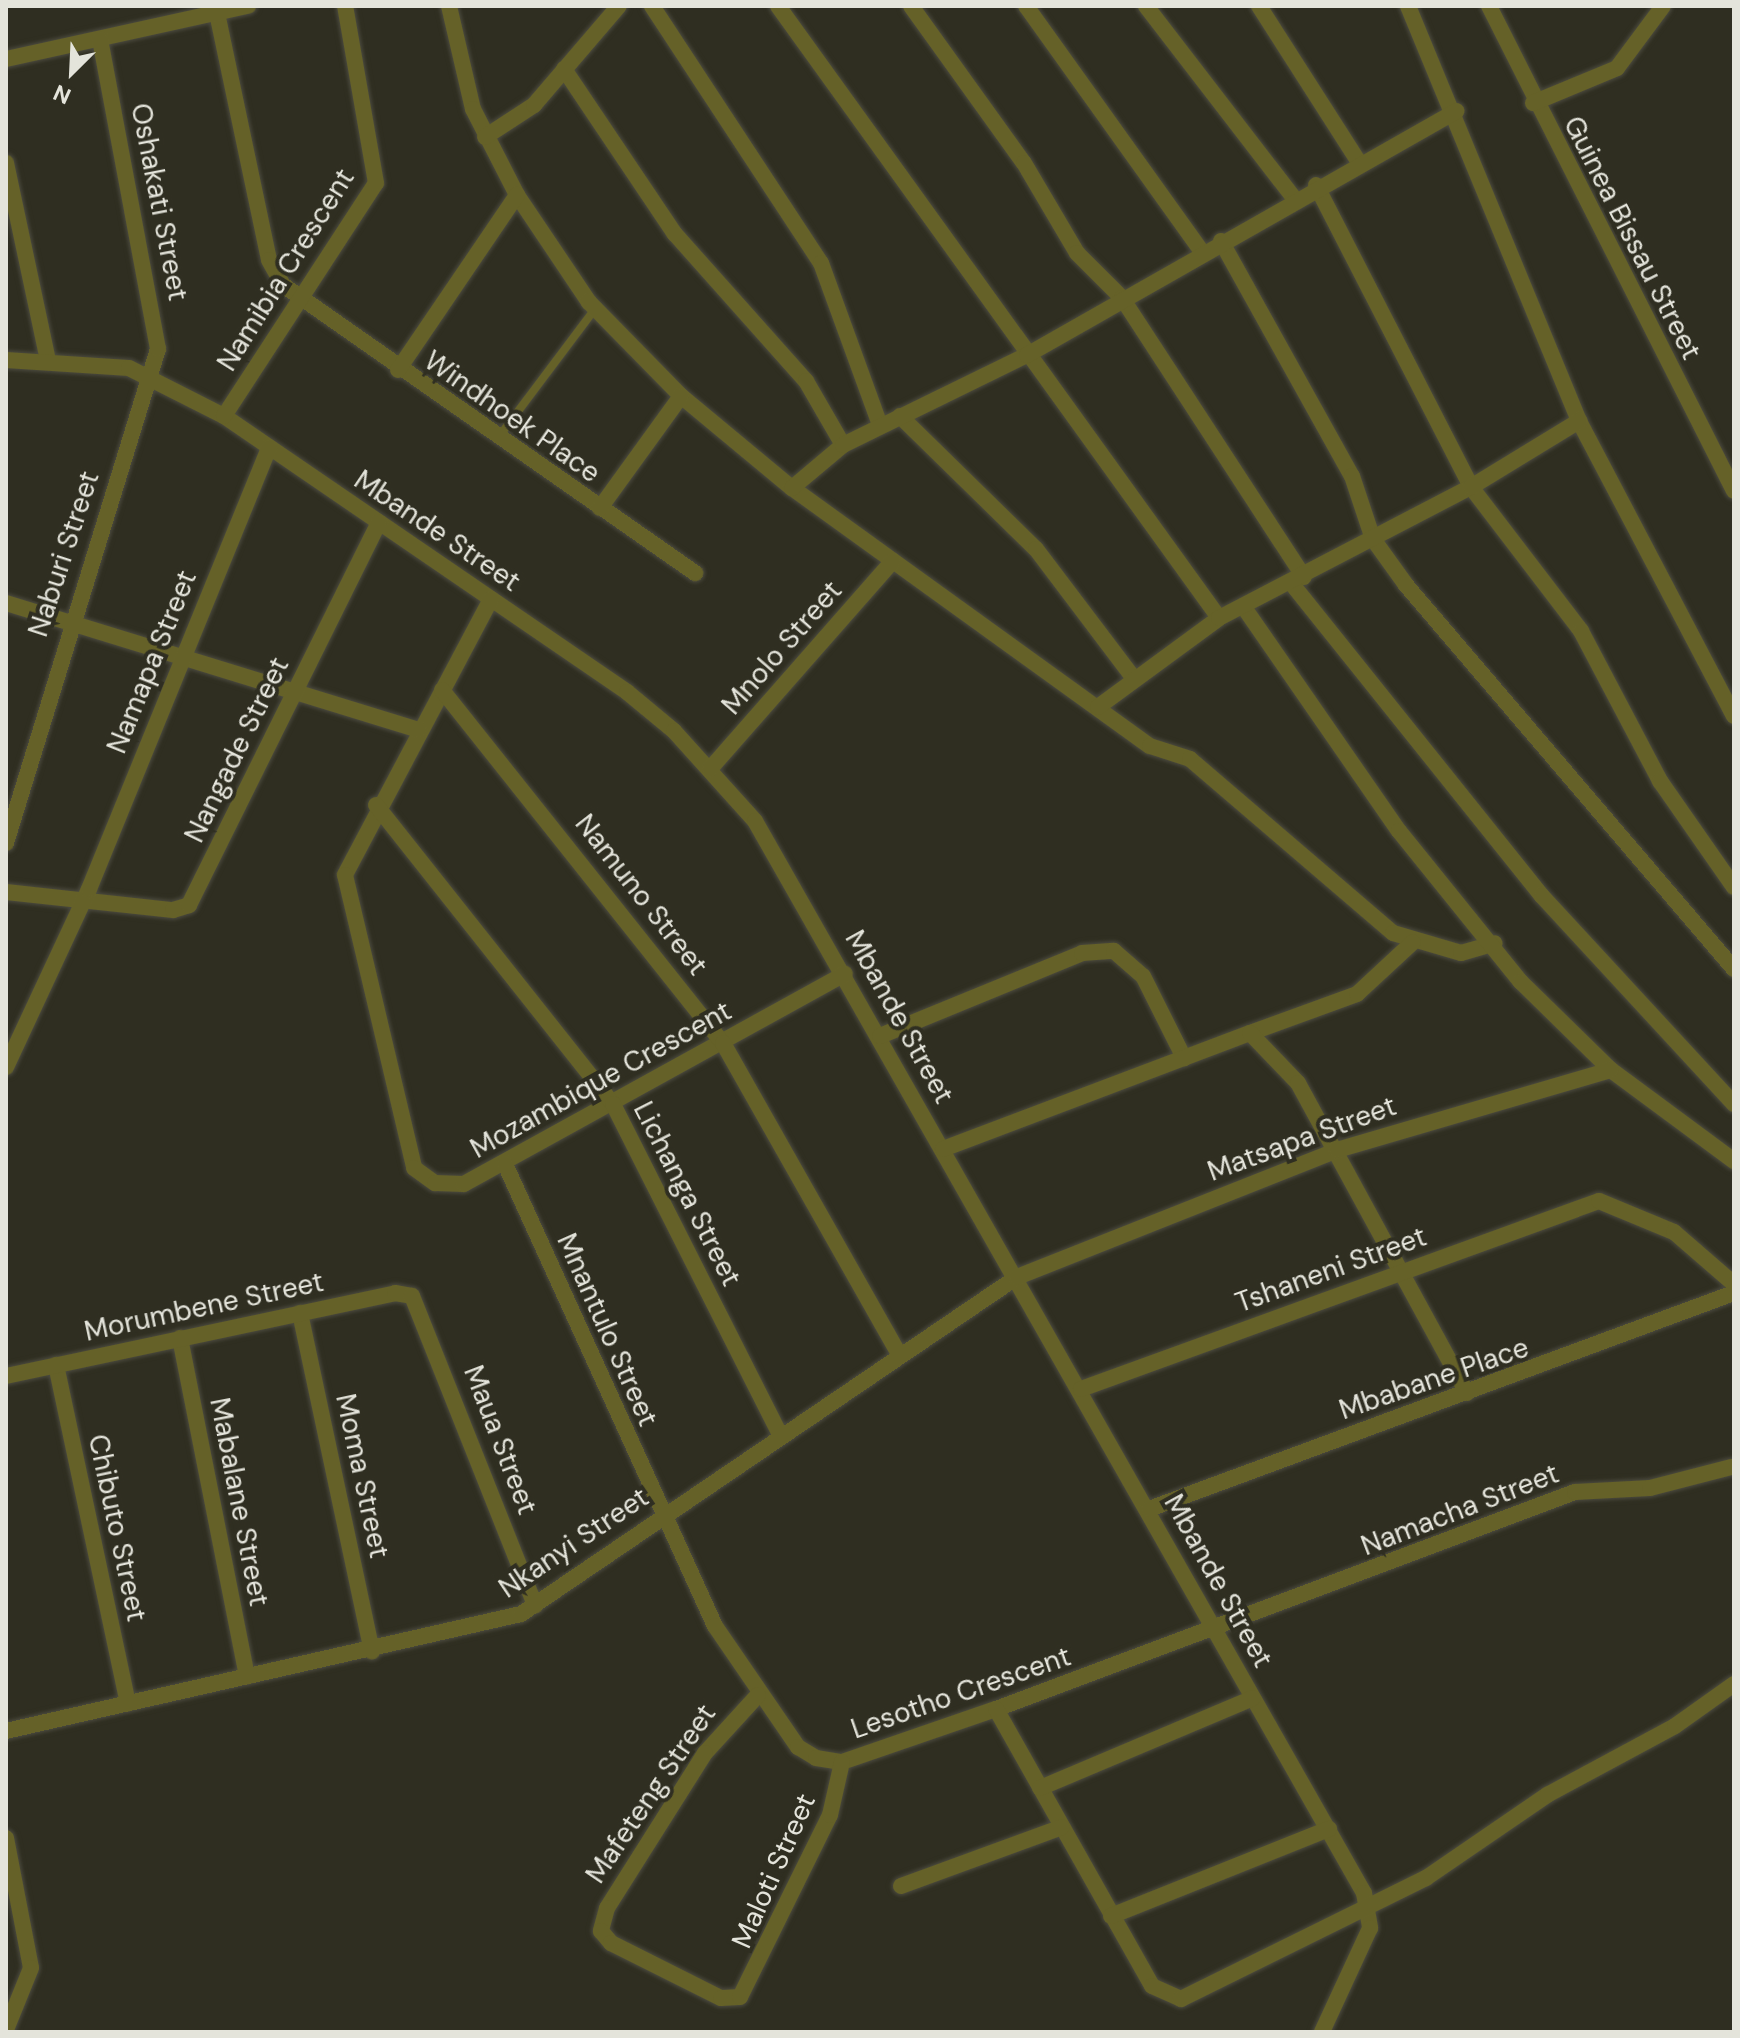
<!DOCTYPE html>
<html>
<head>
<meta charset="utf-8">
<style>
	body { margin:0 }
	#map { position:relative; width:1740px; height:2038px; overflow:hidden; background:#2f2e21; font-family:"DM Sans",sans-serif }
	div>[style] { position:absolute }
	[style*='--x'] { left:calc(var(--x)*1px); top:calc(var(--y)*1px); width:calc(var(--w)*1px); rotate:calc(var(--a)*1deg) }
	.roads { filter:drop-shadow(0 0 2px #4c4b3f) drop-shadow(0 0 2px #4c4b3f) }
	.service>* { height:8px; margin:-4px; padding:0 4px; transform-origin:4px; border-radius:4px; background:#656128 }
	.minor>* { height:16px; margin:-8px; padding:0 8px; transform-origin:8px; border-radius:8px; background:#656128 }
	span { translate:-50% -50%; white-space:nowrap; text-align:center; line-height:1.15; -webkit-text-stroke:8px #2f2e21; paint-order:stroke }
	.street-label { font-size:28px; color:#e4e4db }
	.frame { position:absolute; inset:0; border:8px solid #e4e4db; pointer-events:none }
	.north { position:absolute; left:32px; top:32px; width:80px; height:80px; -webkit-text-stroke:6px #2f2e21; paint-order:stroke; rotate:204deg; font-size:22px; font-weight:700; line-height:32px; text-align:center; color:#e4e4db }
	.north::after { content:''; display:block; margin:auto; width:28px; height:36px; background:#e4e4db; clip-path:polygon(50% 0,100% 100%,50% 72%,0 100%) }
</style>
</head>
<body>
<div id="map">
	<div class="roads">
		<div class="service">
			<i style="--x:498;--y:438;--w:161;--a:-53.1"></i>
		</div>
		<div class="minor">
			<i style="--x:449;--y:6;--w:106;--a:76.9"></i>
			<i style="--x:473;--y:109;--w:97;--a:62.9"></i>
			<i style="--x:517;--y:195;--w:129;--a:56.1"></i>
			<i style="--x:589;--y:302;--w:132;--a:45.6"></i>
			<i style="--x:681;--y:396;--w:144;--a:39.7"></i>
			<i style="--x:792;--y:488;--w:441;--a:35.8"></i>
			<i style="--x:1150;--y:746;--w:42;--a:18"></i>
			<i style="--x:1190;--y:759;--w:267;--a:40.6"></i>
			<i style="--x:1393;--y:933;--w:71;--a:16.4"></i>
			<i style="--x:1461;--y:953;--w:35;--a:-16"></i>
			<i style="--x:652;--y:6;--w:308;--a:56.7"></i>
			<i style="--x:821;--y:263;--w:172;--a:70"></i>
			<i style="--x:778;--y:6;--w:754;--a:54.22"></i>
			<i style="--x:911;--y:6;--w:193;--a:54.3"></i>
			<i style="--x:1024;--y:163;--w:104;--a:59.5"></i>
			<i style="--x:1077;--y:253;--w:64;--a:45"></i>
			<i style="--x:1122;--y:298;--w:333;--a:56.9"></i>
			<i style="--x:1026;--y:6;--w:302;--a:54.4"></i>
			<i style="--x:1146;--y:6;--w:242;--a:52.4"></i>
			<i style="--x:1259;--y:6;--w:184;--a:57.4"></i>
			<i style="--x:1408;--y:6;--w:449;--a:67.6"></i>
			<i style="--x:1579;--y:421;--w:333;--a:62.3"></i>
			<i style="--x:1489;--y:6;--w:543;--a:63.2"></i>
			<i style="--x:217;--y:13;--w:252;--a:78.1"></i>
			<i style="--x:269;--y:260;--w:29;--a:61"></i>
			<i style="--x:283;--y:285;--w:503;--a:34.95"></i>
			<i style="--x:6;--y:59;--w:248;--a:-12.4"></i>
			<i style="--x:564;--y:69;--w:199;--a:56.1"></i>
			<i style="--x:675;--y:234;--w:197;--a:48.3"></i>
			<i style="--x:806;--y:381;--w:74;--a:60"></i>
			<i style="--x:1533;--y:103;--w:91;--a:-22.6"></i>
			<i style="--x:1617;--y:68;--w:77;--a:-53.4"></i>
			<i style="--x:485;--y:137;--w:59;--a:-33.1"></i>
			<i style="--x:534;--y:105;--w:130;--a:-49.4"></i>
			<i style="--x:6;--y:163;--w:202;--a:78"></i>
			<i style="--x:1316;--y:185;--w:339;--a:62.8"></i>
			<i style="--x:1471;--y:487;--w:181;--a:52.6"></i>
			<i style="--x:1581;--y:631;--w:170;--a:62.2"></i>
			<i style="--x:1660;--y:781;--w:129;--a:55.1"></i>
			<i style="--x:1221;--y:241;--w:269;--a:60.9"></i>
			<i style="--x:1352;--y:476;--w:66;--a:71.6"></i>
			<i style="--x:1373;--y:539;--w:57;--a:54.3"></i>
			<i style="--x:1406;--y:585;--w:505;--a:49.5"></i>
			<i style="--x:6;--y:360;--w:123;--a:3.7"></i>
			<i style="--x:129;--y:368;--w:106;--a:26.8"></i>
			<i style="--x:224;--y:416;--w:488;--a:34.4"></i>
			<i style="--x:627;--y:692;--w:61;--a:39.7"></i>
			<i style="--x:674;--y:731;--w:121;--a:48"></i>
			<i style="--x:755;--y:821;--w:1233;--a:60.4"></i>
			<i style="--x:1364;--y:1893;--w:36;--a:80"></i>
			<i style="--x:1370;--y:1928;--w:115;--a:114.8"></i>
			<i style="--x:398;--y:370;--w:212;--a:-55.8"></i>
			<i style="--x:224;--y:416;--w:278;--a:-56.9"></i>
			<i style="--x:376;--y:183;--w:180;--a:-99.9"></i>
			<i style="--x:900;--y:416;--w:190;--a:44.4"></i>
			<i style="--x:1036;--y:549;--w:159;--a:52.9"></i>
			<i style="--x:792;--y:488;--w:67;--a:-40.1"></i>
			<i style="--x:843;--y:445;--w:205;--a:-26.1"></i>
			<i style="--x:1027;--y:355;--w:494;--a:-29.6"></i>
			<i style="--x:600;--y:508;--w:138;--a:-54.1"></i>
			<i style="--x:1292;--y:584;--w:400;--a:51.3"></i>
			<i style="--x:1542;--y:896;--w:283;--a:47.3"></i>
			<i style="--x:491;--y:599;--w:312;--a:117.9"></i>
			<i style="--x:345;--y:875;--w:301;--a:76.7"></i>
			<i style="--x:414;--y:1168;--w:26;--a:36"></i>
			<i style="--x:435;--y:1183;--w:29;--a:2"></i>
			<i style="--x:464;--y:1184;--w:435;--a:-28.9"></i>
			<i style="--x:6;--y:603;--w:432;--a:17.1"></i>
			<i style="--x:1243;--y:606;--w:274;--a:55.3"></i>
			<i style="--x:1399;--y:831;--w:194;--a:51.1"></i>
			<i style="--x:1521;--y:982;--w:126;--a:44.4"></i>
			<i style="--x:1611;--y:1070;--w:153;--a:36.5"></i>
			<i style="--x:442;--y:690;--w:451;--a:51.5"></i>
			<i style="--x:723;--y:1043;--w:357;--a:60.5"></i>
			<i style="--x:1098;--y:707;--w:150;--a:-36.3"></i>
			<i style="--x:1219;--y:618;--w:284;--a:-27.5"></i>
			<i style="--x:1471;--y:487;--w:127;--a:-31.4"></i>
			<i style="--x:710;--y:769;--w:277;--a:-48.7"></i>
			<i style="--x:376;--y:805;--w:382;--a:51.6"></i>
			<i style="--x:613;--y:1104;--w:369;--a:63.2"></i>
			<i style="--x:6;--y:843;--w:517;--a:-72.9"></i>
			<i style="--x:158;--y:349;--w:315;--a:-100.6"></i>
			<i style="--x:6;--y:892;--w:168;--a:6.2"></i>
			<i style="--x:173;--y:910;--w:17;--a:-17"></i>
			<i style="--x:189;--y:905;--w:427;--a:-63.6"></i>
			<i style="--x:1250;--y:1033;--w:114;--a:-20"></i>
			<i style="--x:1357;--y:994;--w:76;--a:-42.9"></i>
			<i style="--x:880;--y:1036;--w:218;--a:-22.3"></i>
			<i style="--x:1082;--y:953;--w:32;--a:-4"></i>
			<i style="--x:1114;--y:951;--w:38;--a:41"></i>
			<i style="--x:1143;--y:976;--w:92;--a:63.4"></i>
			<i style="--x:6;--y:1067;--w:196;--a:-65"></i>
			<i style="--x:89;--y:889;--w:477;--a:-67.8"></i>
			<i style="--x:943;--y:1149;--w:328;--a:-20.7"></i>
			<i style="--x:1250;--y:1033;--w:69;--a:46.2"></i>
			<i style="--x:1298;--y:1083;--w:353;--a:61.4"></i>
			<i style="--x:505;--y:1164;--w:507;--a:65.56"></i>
			<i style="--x:715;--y:1626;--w:147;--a:55.6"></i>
			<i style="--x:798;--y:1747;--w:21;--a:31"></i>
			<i style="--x:816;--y:1758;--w:26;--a:9"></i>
			<i style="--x:842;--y:1762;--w:163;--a:-19"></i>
			<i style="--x:996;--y:1709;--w:618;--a:-20.55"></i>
			<i style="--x:1575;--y:1492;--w:75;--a:-3.1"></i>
			<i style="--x:1650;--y:1488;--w:84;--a:-14.5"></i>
			<i style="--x:300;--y:1313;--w:346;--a:78"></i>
			<i style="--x:180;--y:1338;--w:345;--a:78.8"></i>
			<i style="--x:56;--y:1365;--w:346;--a:78"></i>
			<i style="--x:6;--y:1376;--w:398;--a:-12"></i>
			<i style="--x:395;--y:1293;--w:17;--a:10"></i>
			<i style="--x:412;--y:1296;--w:333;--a:68.3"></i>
			<i style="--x:1081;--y:1389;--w:551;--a:-19.95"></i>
			<i style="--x:1599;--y:1201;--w:81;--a:22.5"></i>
			<i style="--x:1674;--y:1232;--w:79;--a:40.9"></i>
			<i style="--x:1149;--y:1509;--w:624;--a:-20.27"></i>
			<i style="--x:758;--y:1695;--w:79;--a:132.4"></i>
			<i style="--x:705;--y:1753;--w:183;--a:122.3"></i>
			<i style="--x:607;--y:1908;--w:24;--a:105"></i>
			<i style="--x:601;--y:1931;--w:16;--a:50"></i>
			<i style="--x:611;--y:1943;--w:123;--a:26.6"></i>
			<i style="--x:721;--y:1998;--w:19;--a:-3"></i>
			<i style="--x:740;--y:1997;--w:203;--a:-63.7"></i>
			<i style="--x:830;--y:1815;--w:54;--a:-77.2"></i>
			<i style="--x:996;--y:1709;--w:318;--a:60.6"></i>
			<i style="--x:1152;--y:1986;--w:32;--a:24"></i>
			<i style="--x:1181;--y:1999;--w:273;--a:-26.3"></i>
			<i style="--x:1426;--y:1878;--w:147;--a:-34.4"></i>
			<i style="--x:1547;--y:1795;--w:145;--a:-28.3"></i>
			<i style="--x:1675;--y:1726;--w:72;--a:-35.4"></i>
			<i style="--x:6;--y:1731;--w:528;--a:-12.8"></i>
			<i style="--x:521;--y:1614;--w:600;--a:-34.19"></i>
			<i style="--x:1017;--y:1277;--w:344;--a:-21.6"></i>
			<i style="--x:1337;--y:1150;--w:285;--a:-16.3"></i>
			<i style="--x:1040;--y:1788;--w:231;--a:-22.9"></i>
			<i style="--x:6;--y:1838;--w:132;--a:79.1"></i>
			<i style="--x:31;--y:1968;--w:67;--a:112"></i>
			<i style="--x:901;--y:1886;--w:171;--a:-20.1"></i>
			<i style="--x:1111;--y:1916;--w:235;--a:-21.8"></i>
		</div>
	</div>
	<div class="street-label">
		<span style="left:159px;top:202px;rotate:79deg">Oshakati Street</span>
		<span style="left:1632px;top:238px;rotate:63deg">Guinea Bissau Street</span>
		<span style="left:286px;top:270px;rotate:-58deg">Namibia Crescent</span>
		<span style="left:512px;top:417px;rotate:35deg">Windhoek Place</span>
		<span style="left:437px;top:531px;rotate:34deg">Mbande Street</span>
		<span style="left:64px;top:554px;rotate:-72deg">Naburi Street</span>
		<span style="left:782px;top:648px;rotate:-49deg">Mnolo Street</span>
		<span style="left:152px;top:662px;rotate:-68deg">Namapa Street</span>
		<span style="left:237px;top:750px;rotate:-64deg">Nangade Street</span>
		<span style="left:641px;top:895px;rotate:52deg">Namuno Street</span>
		<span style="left:899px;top:1017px;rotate:61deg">Mbande Street</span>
		<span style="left:601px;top:1080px;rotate:-29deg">Mozambique Crescent</span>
		<span style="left:1302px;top:1139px;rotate:-20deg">Matsapa Street</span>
		<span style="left:687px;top:1194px;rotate:63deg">Lichanga Street</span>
		<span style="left:1331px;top:1270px;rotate:-20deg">Tshaneni Street</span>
		<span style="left:204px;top:1307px;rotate:-12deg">Morumbene Street</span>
		<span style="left:607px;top:1330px;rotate:66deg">Mnantulo Street</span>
		<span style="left:1434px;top:1379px;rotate:-19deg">Mbabane Place</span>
		<span style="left:500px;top:1440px;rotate:69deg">Maua Street</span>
		<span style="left:362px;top:1476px;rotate:78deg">Moma Street</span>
		<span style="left:239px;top:1502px;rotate:79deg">Mabalane Street</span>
		<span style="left:1460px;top:1510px;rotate:-21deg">Namacha Street</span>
		<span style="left:117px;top:1528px;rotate:78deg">Chibuto Street</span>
		<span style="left:574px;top:1543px;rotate:-34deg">Nkanyi Street</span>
		<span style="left:1218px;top:1581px;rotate:61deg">Mbande Street</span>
		<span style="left:961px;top:1693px;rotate:-19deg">Lesotho Crescent</span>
		<span style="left:651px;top:1794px;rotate:-56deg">Mafeteng Street</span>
		<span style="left:774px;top:1871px;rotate:-66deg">Maloti Street</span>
	</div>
	<div class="frame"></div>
	<div class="north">N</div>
</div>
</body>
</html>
